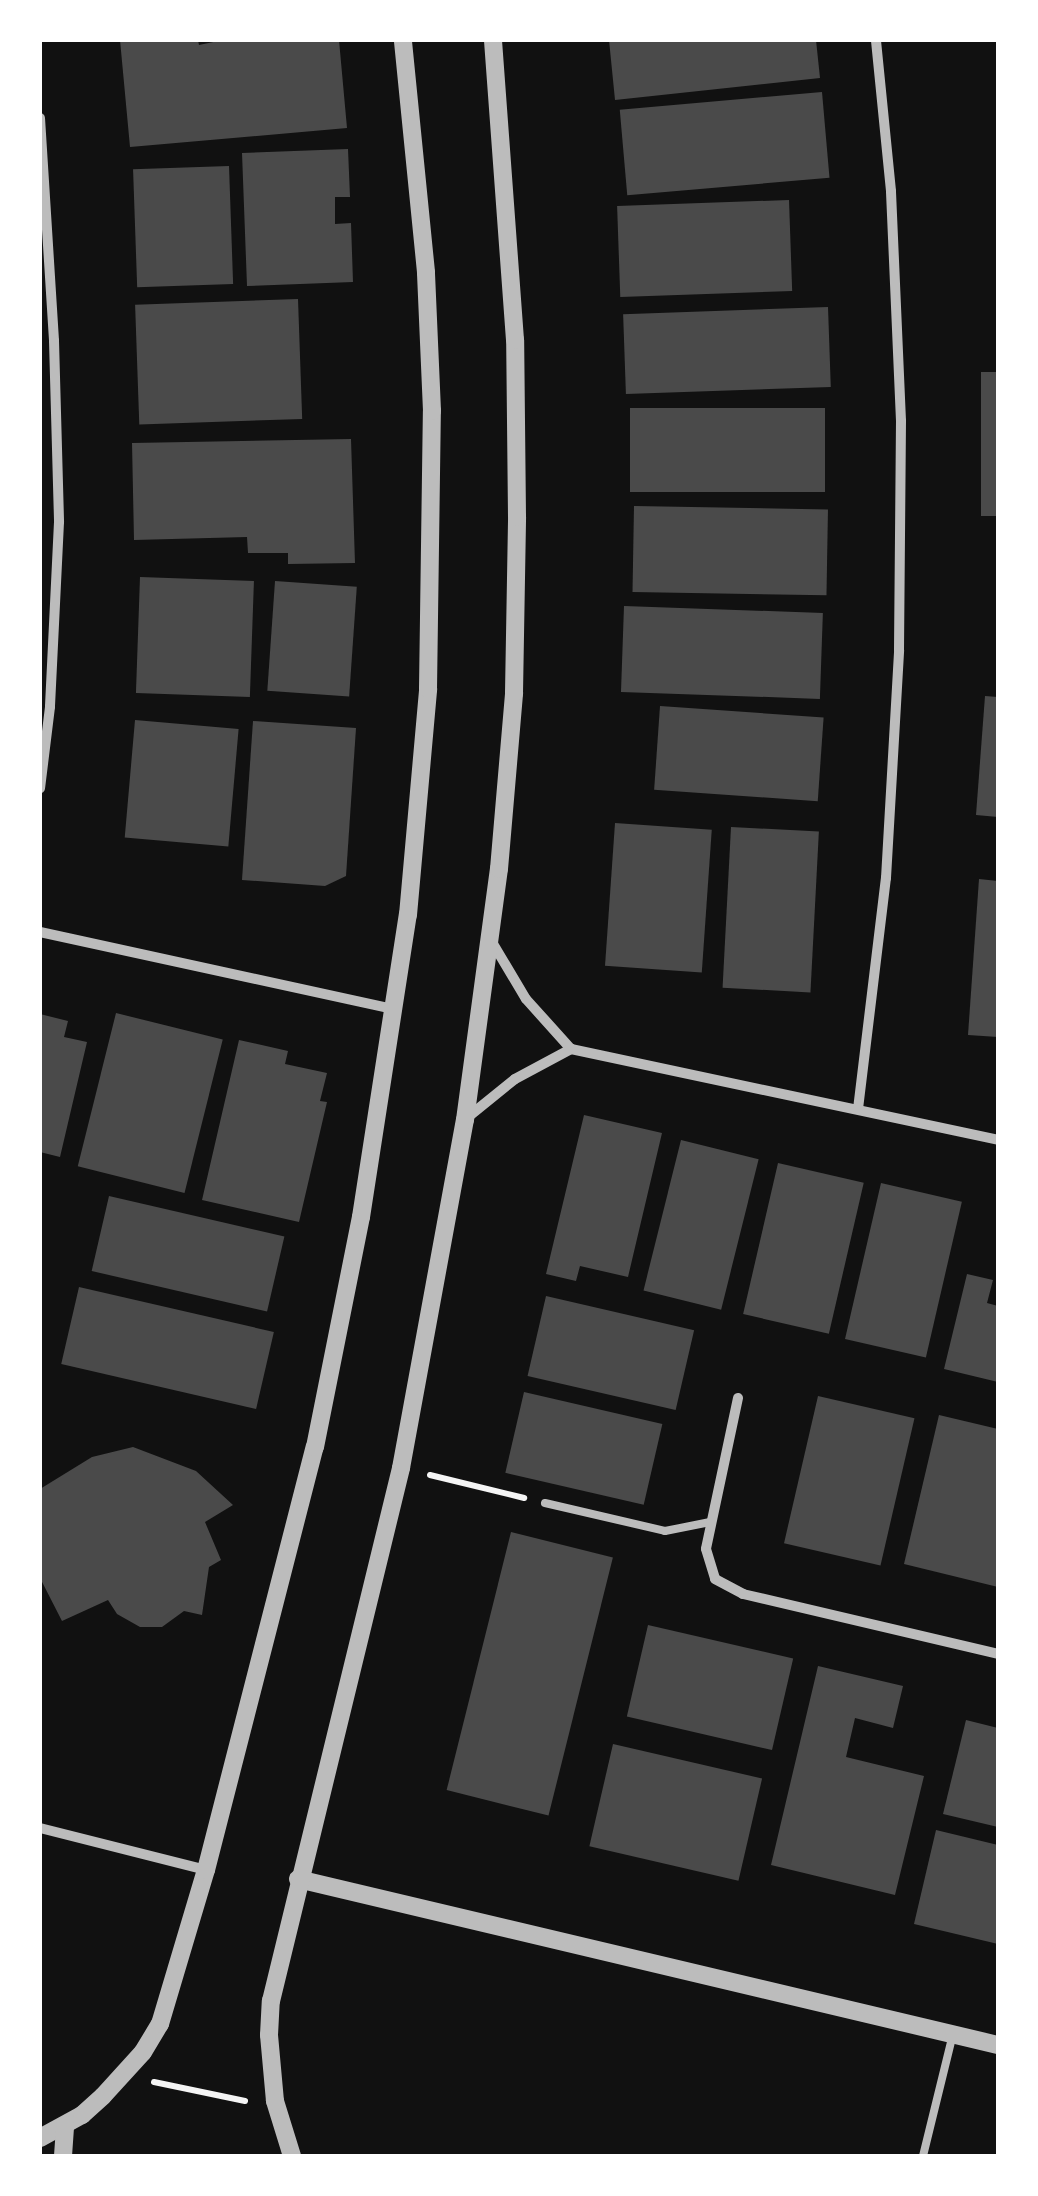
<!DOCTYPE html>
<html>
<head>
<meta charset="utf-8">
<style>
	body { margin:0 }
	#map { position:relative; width:1038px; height:2196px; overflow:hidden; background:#111; font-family:"Alegreya Sans",sans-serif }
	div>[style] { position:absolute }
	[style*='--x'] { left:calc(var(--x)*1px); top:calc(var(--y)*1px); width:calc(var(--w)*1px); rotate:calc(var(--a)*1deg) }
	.building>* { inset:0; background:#4a4a4a; transform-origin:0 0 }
	.path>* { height:6px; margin:-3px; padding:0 3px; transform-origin:3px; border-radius:3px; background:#f5f5f5 }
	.service>* { height:8px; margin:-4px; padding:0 4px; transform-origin:4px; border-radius:4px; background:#bcbcbc }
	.minor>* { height:10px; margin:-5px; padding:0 5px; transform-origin:5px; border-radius:5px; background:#bcbcbc }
	.tertiary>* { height:18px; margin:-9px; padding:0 9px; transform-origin:9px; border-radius:9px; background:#bcbcbc }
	span { translate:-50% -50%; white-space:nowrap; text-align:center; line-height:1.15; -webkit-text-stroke:10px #fff; paint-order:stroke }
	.frame { position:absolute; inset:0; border:42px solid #fff; pointer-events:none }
</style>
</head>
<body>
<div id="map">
	<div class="building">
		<i style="clip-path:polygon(120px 40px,198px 40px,199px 45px,223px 40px,339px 40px,347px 128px,130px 147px)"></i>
		<i style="clip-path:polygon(609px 40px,816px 40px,820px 78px,615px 100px)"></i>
		<i style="left:822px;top:92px;width:86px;height:203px;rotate:85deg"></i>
		<i style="clip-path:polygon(348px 149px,350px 197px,335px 197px,335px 224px,351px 223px,353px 282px,247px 286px,242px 153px)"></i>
		<i style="left:229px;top:166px;width:118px;height:96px;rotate:88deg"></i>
		<i style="left:789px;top:200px;width:91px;height:172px;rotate:88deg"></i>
		<i style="left:298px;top:299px;width:120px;height:163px;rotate:88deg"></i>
		<i style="left:828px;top:307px;width:80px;height:205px;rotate:88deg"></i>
		<i style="left:981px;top:372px;width:17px;height:144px"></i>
		<i style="left:825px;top:408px;width:84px;height:195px;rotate:90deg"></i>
		<i style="clip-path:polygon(351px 439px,355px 563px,288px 564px,288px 553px,248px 553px,247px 537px,134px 540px,132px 443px)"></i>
		<i style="left:634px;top:506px;width:194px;height:86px;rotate:1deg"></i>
		<i style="left:140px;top:577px;width:114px;height:116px;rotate:2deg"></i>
		<i style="left:275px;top:581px;width:82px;height:110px;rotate:4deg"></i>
		<i style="left:624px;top:606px;width:199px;height:86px;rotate:2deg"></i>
		<i style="clip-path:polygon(985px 696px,998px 697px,998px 817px,976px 815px)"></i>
		<i style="left:660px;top:706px;width:164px;height:84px;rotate:4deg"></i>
		<i style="left:135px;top:720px;width:104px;height:118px;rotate:5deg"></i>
		<i style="clip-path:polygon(253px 721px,356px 728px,346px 876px,325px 886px,242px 880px)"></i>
		<i style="left:615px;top:823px;width:97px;height:143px;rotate:4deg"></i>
		<i style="left:731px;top:827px;width:88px;height:161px;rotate:3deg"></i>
		<i style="clip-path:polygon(979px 879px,998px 881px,998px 1037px,968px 1035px)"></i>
		<i style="left:116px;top:1013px;width:110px;height:158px;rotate:14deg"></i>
		<i style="clip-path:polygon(40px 1014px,68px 1021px,64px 1037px,87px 1042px,60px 1157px,40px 1152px)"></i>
		<i style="clip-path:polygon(239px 1040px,288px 1051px,285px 1064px,327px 1073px,320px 1101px,327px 1102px,299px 1222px,202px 1200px)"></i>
		<i style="clip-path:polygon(584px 1115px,662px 1133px,628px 1277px,580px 1266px,576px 1281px,546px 1274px)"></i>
		<i style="left:681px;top:1140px;width:80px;height:155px;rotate:14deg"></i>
		<i style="left:778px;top:1163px;width:88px;height:155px;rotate:13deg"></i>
		<i style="left:881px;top:1183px;width:83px;height:160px;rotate:13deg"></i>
		<i style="left:109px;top:1196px;width:180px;height:77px;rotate:13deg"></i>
		<i style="clip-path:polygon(967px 1274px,993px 1280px,987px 1303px,998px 1306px,998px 1382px,944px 1369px)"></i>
		<i style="left:79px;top:1287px;width:200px;height:79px;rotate:13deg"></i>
		<i style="left:546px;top:1296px;width:152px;height:82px;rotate:13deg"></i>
		<i style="left:524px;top:1392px;width:142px;height:83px;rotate:13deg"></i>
		<i style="left:818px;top:1396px;width:99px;height:151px;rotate:13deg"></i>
		<i style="clip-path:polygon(939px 1415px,998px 1429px,998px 1587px,904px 1564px)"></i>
		<i style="clip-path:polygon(133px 1447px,196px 1471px,233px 1505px,205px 1522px,221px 1560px,209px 1567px,202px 1615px,184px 1611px,162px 1627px,140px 1627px,117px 1614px,108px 1600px,62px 1621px,40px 1578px,40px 1489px,92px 1457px)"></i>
		<i style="left:511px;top:1532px;width:105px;height:266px;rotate:14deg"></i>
		<i style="left:648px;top:1625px;width:149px;height:94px;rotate:13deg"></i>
		<i style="clip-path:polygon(818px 1666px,903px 1686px,893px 1728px,855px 1718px,846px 1757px,924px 1776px,895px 1895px,771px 1865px)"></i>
		<i style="clip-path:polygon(966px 1720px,998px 1728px,998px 1827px,943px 1814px)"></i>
		<i style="left:613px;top:1744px;width:153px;height:105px;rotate:13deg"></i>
		<i style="clip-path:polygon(936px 1830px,998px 1845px,998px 1944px,914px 1924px)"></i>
	</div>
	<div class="path">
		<i style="--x:430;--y:1475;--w:97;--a:13.7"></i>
		<i style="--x:154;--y:2082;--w:93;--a:11.8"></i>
	</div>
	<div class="service">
		<i style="--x:545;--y:1503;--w:123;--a:13.1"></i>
		<i style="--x:665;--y:1531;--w:46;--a:-11.3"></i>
		<i style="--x:923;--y:2156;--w:126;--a:-76.2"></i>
	</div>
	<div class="minor">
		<i style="--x:40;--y:118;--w:223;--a:86.4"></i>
		<i style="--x:54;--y:341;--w:181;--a:88.4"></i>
		<i style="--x:59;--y:522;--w:185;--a:92.8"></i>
		<i style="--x:50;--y:707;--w:82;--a:97"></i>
		<i style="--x:40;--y:932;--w:362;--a:12.3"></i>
		<i style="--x:492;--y:942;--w:66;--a:59.2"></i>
		<i style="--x:526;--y:999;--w:67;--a:48"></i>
		<i style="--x:571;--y:1049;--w:437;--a:12"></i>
		<i style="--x:858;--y:1109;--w:233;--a:-83.1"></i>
		<i style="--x:886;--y:878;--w:228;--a:-86.7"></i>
		<i style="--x:899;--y:650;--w:229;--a:-89.5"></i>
		<i style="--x:901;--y:421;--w:230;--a:-92.5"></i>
		<i style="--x:891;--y:191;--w:152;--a:-95.7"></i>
		<i style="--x:468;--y:1117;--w:60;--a:-39"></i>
		<i style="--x:515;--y:1079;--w:64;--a:-28.2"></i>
		<i style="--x:738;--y:1398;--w:154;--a:102"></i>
		<i style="--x:706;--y:1549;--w:31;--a:73"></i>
		<i style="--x:715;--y:1579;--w:32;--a:28"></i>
		<i style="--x:743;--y:1594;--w:262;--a:13.2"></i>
		<i style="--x:40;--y:1828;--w:171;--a:14.2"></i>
	</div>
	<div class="tertiary">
		<i style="--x:298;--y:1879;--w:719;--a:13.34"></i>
		<i style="--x:40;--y:2138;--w:48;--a:-28.7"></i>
		<i style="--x:82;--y:2115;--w:28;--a:-42"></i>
		<i style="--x:103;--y:2096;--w:59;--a:-47.7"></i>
		<i style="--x:143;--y:2052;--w:33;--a:-59"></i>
		<i style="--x:160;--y:2024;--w:161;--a:-73.4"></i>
		<i style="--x:206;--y:1870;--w:437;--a:-75.6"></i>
		<i style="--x:315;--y:1447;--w:235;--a:-78.7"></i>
		<i style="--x:361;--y:1217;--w:306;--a:-81.2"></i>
		<i style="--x:408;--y:915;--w:227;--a:-84.9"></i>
		<i style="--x:428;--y:689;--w:278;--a:-89.2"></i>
		<i style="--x:432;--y:411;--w:139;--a:-92.5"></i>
		<i style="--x:426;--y:272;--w:233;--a:-95.7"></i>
		<i style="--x:63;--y:2156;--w:31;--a:-86"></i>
		<i style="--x:292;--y:2156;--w:58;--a:-107.2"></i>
		<i style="--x:275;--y:2101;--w:66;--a:-95.2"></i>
		<i style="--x:269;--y:2035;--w:34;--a:-87"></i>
		<i style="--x:271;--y:2001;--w:549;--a:-76.29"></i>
		<i style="--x:401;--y:1468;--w:354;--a:-79.6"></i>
		<i style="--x:465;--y:1120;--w:253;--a:-82.3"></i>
		<i style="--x:499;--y:869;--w:177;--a:-85.1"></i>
		<i style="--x:514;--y:693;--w:176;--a:-89"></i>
		<i style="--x:517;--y:517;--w:177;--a:-90.6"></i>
		<i style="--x:515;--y:340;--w:301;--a:-94.2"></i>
	</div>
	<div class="frame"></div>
</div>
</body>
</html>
